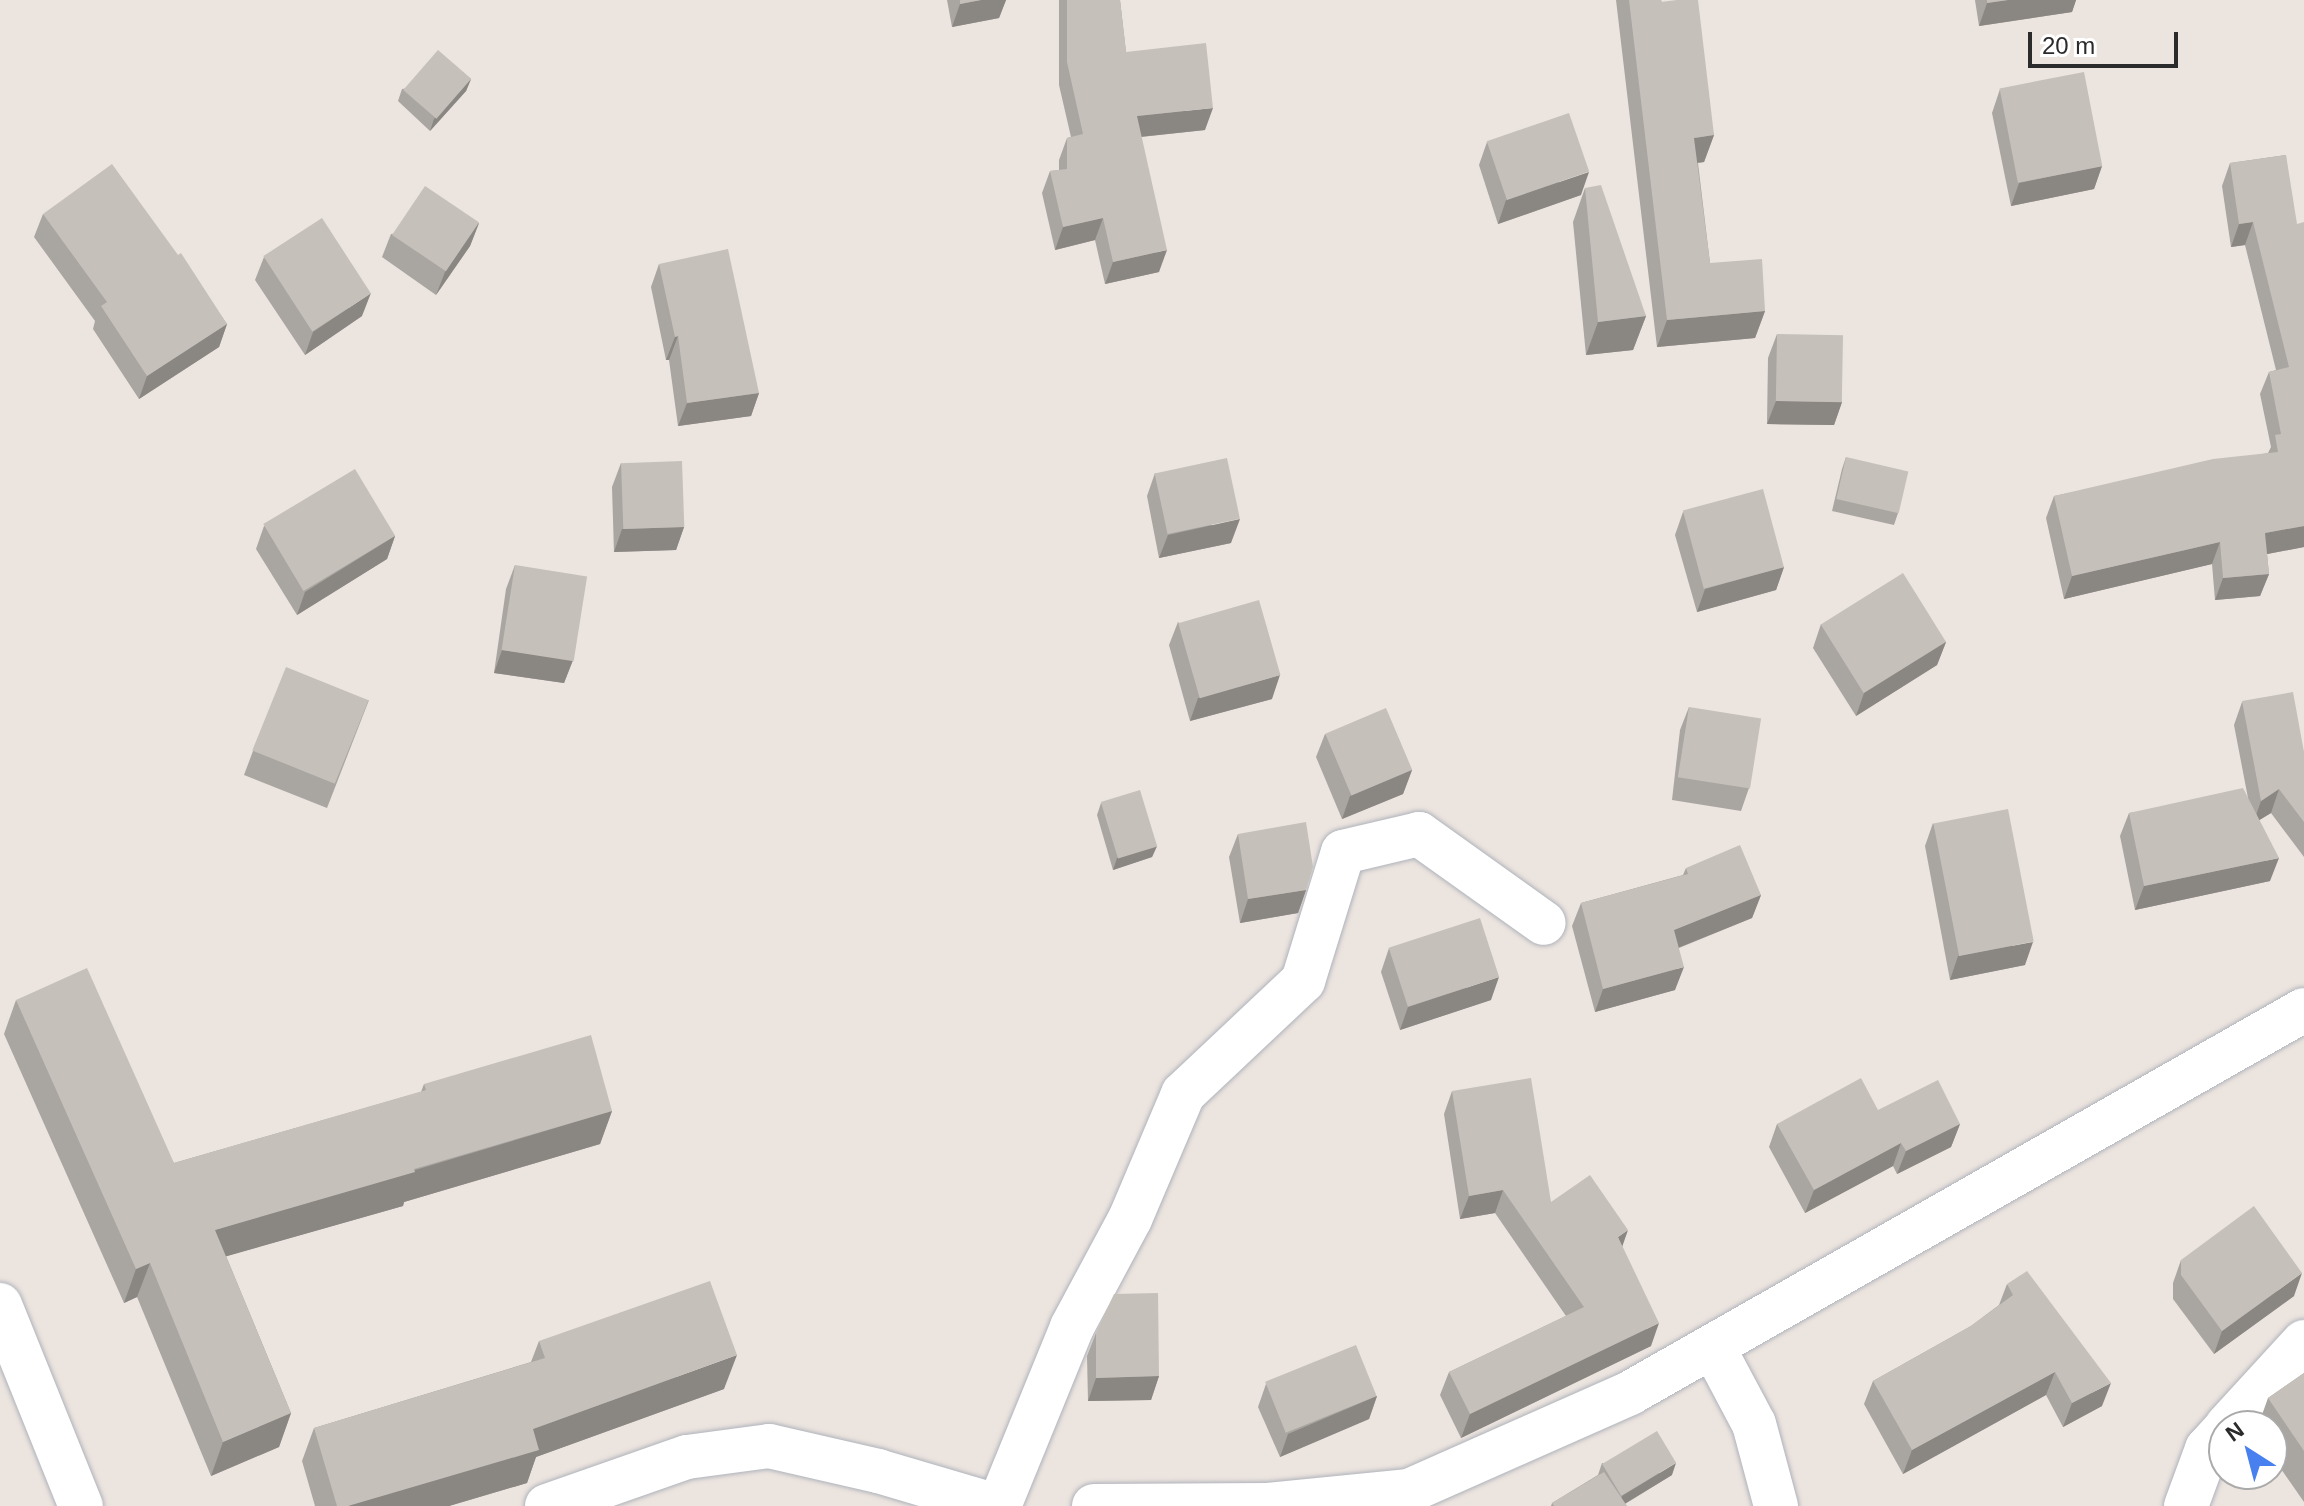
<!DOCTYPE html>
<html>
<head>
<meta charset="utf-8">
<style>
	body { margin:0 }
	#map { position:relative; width:2304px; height:1506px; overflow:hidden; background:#ece4df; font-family:Helvetica,sans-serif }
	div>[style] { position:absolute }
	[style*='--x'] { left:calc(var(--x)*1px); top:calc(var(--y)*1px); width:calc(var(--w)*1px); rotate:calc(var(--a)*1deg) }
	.roads { filter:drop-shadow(0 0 2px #afb3bb) drop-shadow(0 0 2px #afb3bb) }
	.minor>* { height:44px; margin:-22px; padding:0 22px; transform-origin:22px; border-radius:22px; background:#fff }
	.wall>* { inset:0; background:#a9a5a0 }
	.shaded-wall>* { inset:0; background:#8a8682 }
	.building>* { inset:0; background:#c5c0ba; transform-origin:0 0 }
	span { translate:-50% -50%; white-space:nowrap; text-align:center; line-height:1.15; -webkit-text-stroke:8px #fff; paint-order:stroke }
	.north { position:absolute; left:2208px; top:1410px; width:80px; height:80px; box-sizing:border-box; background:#fff; border:2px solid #aaa; border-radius:50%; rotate:324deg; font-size:22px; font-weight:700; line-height:32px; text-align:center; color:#2b2b2b }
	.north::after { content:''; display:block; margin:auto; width:28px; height:36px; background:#4880f0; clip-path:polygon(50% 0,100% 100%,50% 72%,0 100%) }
	.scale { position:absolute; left:2028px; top:32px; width:150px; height:36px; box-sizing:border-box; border:4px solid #2b2b2b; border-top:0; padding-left:10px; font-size:24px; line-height:28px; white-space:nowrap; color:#2b2b2b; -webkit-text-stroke:6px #fff; paint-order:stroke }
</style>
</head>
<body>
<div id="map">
	<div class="roads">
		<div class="minor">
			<i style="--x:0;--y:1305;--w:217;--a:68.1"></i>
			<i style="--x:1713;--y:1347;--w:87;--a:62"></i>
			<i style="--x:1754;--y:1424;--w:85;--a:75"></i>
			<i style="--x:2227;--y:1426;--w:114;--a:-47.5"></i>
			<i style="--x:547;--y:1506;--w:148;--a:-19.3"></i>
			<i style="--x:687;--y:1457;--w:83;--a:-7.6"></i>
			<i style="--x:769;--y:1446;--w:112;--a:12.9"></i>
			<i style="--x:878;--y:1471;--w:123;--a:16.5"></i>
			<i style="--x:999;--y:1506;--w:193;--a:-67.8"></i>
			<i style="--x:1072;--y:1327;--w:123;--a:-61.8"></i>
			<i style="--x:1130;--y:1219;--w:136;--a:-67"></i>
			<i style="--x:1183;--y:1094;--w:165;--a:-43.3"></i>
			<i style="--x:1303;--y:981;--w:135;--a:-72.8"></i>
			<i style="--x:1343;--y:852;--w:78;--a:-13.3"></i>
			<i style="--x:1419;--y:834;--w:153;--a:35.5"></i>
			<i style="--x:1094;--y:1506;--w:174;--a:-0.3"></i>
			<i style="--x:1268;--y:1505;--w:142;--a:-5.7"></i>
			<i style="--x:1409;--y:1491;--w:242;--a:-23.9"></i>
			<i style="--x:1630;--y:1393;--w:775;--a:-29.61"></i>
			<i style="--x:2186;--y:1506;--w:61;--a:-69.8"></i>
			<i style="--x:2207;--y:1449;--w:25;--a:-48"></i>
		</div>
	</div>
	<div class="wall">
		<i style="clip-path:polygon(947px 0,1006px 0,999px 18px,952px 27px)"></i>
		<i style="clip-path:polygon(1059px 0,1120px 0,1126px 52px,1205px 130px,1141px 137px,1159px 272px,1105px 284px,1095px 240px,1055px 250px,1042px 193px,1050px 171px,1059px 170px,1059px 160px,1067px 138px,1071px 137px,1059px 85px)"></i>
		<i style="clip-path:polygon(1616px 0,1661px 0,1714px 135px,1704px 162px,1698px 163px,1710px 263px,1765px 311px,1755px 338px,1657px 347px)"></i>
		<i style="clip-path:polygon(1975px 0,2076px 0,2072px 12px,1979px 26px)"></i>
		<i style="clip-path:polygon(471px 79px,466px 91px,430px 131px,398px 101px,402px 89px)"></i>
		<i style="clip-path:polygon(2000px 89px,2102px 166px,2094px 189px,2011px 206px,1992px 113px)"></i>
		<i style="clip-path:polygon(1487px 142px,1581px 195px,1498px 224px,1479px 165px)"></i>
		<i style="clip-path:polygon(2286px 155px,2304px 547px,2267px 554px,2269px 574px,2260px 596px,2215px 600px,2212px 564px,2064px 599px,2046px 518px,2054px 496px,2268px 453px,2271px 447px,2260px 394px,2269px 372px,2276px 370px,2245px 245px,2231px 247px,2222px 186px,2230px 163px)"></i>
		<i style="clip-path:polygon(1585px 188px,1646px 316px,1633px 350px,1586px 355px,1573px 222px)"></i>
		<i style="clip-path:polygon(43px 214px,178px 255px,227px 324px,219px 347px,139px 399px,93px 329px,95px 321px,34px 237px)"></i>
		<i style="clip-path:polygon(479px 223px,470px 246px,436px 295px,382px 257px,391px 234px)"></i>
		<i style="clip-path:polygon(264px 257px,362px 316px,305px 355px,255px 280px)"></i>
		<i style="clip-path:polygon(659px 264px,759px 393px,751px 416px,678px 426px,669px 360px,666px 360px,651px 287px)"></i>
		<i style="clip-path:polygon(1777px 334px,1842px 402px,1834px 425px,1767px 424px,1768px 358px)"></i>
		<i style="clip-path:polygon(1846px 457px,1898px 513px,1894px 525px,1832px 511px,1842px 469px)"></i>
		<i style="clip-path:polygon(621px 463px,684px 527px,676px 550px,614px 552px,612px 487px)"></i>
		<i style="clip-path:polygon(1155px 473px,1231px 543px,1159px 558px,1147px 496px)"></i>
		<i style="clip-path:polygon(1683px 512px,1784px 567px,1776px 590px,1697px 612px,1675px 535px)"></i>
		<i style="clip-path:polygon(264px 526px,395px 536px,387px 559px,297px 615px,256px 549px)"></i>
		<i style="clip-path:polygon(515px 565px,573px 660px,564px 683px,494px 673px,506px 589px)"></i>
		<i style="clip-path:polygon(1178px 622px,1272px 699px,1190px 721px,1169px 645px)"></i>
		<i style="clip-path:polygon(1821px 624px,1946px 642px,1937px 665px,1856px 716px,1813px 648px)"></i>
		<i style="clip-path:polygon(369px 700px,327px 808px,244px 775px,253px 751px)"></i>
		<i style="clip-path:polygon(2242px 702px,2304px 752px,2304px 857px,2271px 813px,2259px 820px,2270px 881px,2135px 910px,2120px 836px,2129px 813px,2248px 798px,2234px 725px)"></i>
		<i style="clip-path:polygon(1689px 707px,1749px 788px,1741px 811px,1672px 800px,1680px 730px)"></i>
		<i style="clip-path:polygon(1325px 734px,1412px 770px,1403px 794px,1342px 819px,1316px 757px)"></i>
		<i style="clip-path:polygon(1101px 803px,1157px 846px,1152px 857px,1113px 870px,1097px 815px)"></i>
		<i style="clip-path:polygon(1933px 823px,2025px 965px,1950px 980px,1925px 846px)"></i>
		<i style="clip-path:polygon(1238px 834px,1306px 890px,1298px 913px,1240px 923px,1229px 857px)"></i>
		<i style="clip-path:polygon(1686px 868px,1761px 895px,1752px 918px,1679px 948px,1675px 990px,1595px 1012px,1572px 926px,1581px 903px,1683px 875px)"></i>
		<i style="clip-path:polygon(1389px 948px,1491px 1000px,1400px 1030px,1381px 972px)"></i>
		<i style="clip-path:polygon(16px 1000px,174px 1163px,421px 1092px,424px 1084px,612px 1111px,600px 1144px,404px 1202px,403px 1206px,226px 1256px,291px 1413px,279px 1447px,211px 1476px,137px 1297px,124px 1303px,4px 1034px)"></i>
		<i style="clip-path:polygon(1452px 1091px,1551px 1202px,1622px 1246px,1651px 1346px,1461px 1438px,1440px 1395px,1449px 1372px,1566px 1316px,1495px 1213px,1460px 1219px,1444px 1114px)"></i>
		<i style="clip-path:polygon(1878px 1110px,1960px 1124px,1951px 1147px,1897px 1174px,1893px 1166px,1805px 1213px,1769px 1147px,1777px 1124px)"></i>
		<i style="clip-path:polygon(2181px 1260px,2294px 1296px,2214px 1354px,2173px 1299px,2173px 1283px)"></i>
		<i style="clip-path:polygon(2007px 1284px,2102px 1406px,2063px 1427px,2046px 1395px,1903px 1474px,1864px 1404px,1873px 1381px,1971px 1326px,1999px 1305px)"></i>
		<i style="clip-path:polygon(1096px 1333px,1159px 1376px,1151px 1400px,1088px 1401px,1087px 1356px)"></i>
		<i style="clip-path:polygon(539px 1341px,724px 1389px,536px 1457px,527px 1483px,449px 1506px,315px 1506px,302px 1461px,314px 1428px,531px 1362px)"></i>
		<i style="clip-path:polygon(2304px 1373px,2304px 1502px,2272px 1456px,2272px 1426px,2258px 1426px,2268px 1398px)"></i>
		<i style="clip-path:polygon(1266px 1384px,1377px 1396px,1369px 1419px,1280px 1457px,1258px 1407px)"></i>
		<i style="clip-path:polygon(1602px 1463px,1672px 1475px,1625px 1504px,1627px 1506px,1551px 1506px,1552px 1503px,1598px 1475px)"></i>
	</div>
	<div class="shaded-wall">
		<i style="clip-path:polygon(981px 0,1006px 0,999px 18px,952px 27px,960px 4px)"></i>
		<i style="clip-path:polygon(2008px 0,2076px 0,2072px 12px,1979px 26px,1987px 3px)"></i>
		<i style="clip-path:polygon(471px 79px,466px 91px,430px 131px,434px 119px)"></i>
		<i style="clip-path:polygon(1213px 108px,1205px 130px,1129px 138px,1137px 116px)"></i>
		<i style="clip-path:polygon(1714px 135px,1704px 162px,1685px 164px,1694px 138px)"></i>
		<i style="clip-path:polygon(2102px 166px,2094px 189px,2011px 206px,2019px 183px)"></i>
		<i style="clip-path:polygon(1589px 172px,1581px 195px,1498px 224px,1506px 200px)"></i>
		<i style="clip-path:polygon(1103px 218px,1095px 240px,1055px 250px,1063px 227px)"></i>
		<i style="clip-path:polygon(2253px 222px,2245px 245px,2231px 247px,2239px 224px)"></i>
		<i style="clip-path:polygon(479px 223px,470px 246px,436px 295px,445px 272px)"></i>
		<i style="clip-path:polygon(1167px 250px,1159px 272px,1105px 284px,1113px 262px)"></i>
		<i style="clip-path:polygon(371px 293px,362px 316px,305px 355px,313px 332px)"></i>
		<i style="clip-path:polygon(1765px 311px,1755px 338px,1657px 347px,1667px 320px)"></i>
		<i style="clip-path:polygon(1646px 316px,1633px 350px,1586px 355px,1598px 322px)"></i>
		<i style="clip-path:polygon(227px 324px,219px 347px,139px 399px,147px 376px)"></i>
		<i style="clip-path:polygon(678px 336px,669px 360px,666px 360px,675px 337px)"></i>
		<i style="clip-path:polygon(759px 393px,751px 416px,678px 426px,687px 403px)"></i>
		<i style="clip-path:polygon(1776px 401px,1842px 402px,1834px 425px,1767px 424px)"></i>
		<i style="clip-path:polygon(1240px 519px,1231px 543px,1159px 558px,1168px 535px)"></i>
		<i style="clip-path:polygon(2304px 526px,2304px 547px,2257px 556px,2265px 533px)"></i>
		<i style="clip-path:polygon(684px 527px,676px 550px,614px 552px,622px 529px)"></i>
		<i style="clip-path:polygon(395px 536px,387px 559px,297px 615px,305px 592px)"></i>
		<i style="clip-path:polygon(2220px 542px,2212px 564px,2064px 599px,2072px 576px)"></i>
		<i style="clip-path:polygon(1784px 567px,1776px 590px,1697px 612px,1705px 589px)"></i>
		<i style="clip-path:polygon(2269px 574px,2260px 596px,2215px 600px,2223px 578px)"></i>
		<i style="clip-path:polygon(1946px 642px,1937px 665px,1856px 716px,1864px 693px)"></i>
		<i style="clip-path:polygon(502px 650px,573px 660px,564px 683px,494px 673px)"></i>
		<i style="clip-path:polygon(1280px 675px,1272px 699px,1190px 721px,1198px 698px)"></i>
		<i style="clip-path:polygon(1412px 770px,1403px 794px,1342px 819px,1350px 796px)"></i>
		<i style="clip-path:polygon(2279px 789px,2271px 813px,2253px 824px,2261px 801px)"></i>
		<i style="clip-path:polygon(1157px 846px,1152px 857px,1113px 870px,1117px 858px)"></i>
		<i style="clip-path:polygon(2279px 858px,2270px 881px,2135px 910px,2144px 886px)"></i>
		<i style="clip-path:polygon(1306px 890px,1298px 913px,1240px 923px,1248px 899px)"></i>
		<i style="clip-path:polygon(1761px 895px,1752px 918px,1665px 953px,1674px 930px)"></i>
		<i style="clip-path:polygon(2033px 942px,2025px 965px,1950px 980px,1958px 956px)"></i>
		<i style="clip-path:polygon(1684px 967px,1675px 990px,1595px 1012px,1603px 989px)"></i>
		<i style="clip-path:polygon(1499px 977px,1491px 1000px,1400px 1030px,1408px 1007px)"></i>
		<i style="clip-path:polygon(612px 1111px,600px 1144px,404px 1202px,403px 1206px,203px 1263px,215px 1230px)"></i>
		<i style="clip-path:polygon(1960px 1124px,1951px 1147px,1897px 1174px,1906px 1151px)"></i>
		<i style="clip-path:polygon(1901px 1143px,1893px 1166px,1805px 1213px,1814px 1190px)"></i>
		<i style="clip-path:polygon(1503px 1190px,1495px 1213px,1460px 1219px,1469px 1196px)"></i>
		<i style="clip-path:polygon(1628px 1230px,1620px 1253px,1618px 1237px)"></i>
		<i style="clip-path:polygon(150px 1263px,137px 1297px,124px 1303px,136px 1269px)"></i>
		<i style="clip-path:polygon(2302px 1273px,2294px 1296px,2214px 1354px,2222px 1331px)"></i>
		<i style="clip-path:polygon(1659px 1323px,1651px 1346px,1461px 1438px,1470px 1414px)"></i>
		<i style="clip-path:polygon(737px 1355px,724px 1389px,536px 1457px,527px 1483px,449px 1506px,348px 1506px,533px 1429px)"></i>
		<i style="clip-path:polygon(2055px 1372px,2046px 1395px,1903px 1474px,1912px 1450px)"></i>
		<i style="clip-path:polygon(1159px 1376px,1151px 1400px,1088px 1401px,1096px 1378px)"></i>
		<i style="clip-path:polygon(2111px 1383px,2102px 1406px,2063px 1427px,2072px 1403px)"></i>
		<i style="clip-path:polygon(1377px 1396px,1369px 1419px,1280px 1457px,1288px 1434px)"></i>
		<i style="clip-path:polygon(291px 1413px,279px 1447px,211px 1476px,223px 1442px)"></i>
		<i style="clip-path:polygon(1676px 1463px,1672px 1475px,1621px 1506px,1619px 1506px,1622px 1496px)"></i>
	</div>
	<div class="building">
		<i style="clip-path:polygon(960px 0,981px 0,960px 4px)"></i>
		<i style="clip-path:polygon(1067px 0,1120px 0,1126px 52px,1206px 43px,1213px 108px,1137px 116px,1167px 250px,1113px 262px,1103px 218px,1063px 227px,1050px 171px,1067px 169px,1067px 138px,1083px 134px,1067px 62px)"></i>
		<i style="clip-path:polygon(1629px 0,1661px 0,1661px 2px,1677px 0,1698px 0,1714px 135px,1694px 138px,1710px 263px,1762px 259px,1765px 311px,1667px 320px)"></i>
		<i style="clip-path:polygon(1987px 0,2008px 0,1987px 3px)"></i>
		<i style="left:438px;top:50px;width:44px;height:53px;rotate:41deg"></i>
		<i style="left:2084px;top:72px;width:96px;height:86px;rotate:79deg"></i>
		<i style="left:1569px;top:113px;width:62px;height:87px;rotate:71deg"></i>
		<i style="clip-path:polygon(2286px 155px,2297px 224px,2304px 222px,2304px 526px,2265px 533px,2269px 574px,2223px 578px,2220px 542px,2072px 576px,2054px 496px,2213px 459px,2278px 452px,2275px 435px,2281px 434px,2269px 372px,2289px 367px,2253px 222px,2239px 224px,2230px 163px)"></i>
		<i style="clip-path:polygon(112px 164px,178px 255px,181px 253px,227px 324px,147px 376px,101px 306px,107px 302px,43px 214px)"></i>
		<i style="clip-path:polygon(1601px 185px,1646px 316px,1598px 322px,1585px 188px)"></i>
		<i style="left:425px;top:186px;width:65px;height:59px;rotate:34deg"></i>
		<i style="left:322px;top:218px;width:90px;height:70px;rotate:57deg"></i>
		<i style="clip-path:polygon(728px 249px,759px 393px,687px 403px,678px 336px,675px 337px,659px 264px)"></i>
		<i style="left:1777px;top:334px;width:66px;height:67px;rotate:1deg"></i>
		<i style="left:1846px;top:457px;width:64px;height:43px;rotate:13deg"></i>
		<i style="left:1227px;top:458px;width:62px;height:74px;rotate:78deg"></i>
		<i style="left:682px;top:461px;width:66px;height:61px;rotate:88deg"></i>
		<i style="left:355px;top:469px;width:78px;height:107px;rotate:59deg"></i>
		<i style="left:1763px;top:489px;width:81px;height:83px;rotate:75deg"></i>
		<i style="left:515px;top:565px;width:73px;height:86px;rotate:9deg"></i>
		<i style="left:1903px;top:573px;width:81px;height:97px;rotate:58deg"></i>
		<i style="left:1259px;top:600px;width:78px;height:84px;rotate:74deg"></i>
		<i style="left:286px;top:667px;width:89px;height:90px;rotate:22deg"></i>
		<i style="clip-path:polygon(2293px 692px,2304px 752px,2304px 822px,2279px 789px,2261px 801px,2242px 701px)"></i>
		<i style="left:1689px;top:707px;width:73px;height:71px;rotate:9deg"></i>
		<i style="left:1386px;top:708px;width:67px;height:66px;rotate:67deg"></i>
		<i style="clip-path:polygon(2243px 788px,2279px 858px,2144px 886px,2129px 813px)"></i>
		<i style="left:1140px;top:790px;width:59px;height:41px;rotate:73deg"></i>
		<i style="left:2008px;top:809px;width:135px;height:76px;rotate:79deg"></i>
		<i style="clip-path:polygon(1306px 822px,1313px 867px,1306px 890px,1248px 899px,1238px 834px)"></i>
		<i style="clip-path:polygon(1740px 845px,1761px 895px,1674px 930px,1684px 967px,1603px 989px,1581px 903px,1688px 874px,1686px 868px)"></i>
		<i style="left:1480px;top:918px;width:62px;height:96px;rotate:72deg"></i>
		<i style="clip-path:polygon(87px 968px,174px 1163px,426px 1090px,424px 1084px,591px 1035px,612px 1111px,414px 1169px,415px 1172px,215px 1230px,291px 1413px,223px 1442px,150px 1263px,136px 1269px,16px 1000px)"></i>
		<i style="clip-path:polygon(1531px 1078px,1551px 1202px,1590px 1175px,1628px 1230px,1618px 1237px,1659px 1323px,1470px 1414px,1449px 1372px,1584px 1307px,1503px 1190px,1469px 1196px,1452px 1091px)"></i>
		<i style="clip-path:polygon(1861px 1078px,1878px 1110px,1938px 1080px,1960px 1124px,1906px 1151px,1901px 1143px,1814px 1190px,1777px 1124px)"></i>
		<i style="clip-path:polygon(2254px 1206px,2302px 1273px,2222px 1331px,2181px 1275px,2181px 1260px)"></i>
		<i style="clip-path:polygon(2027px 1271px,2111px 1383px,2072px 1403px,2055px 1372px,1912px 1450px,1873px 1381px,1971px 1326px,2013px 1295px,2007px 1284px)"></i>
		<i style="clip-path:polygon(710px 1281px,737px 1355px,533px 1429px,539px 1450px,348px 1506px,337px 1506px,314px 1428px,545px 1358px,539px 1341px)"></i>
		<i style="clip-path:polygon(1158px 1293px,1159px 1376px,1096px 1378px,1096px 1333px,1114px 1294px)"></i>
		<i style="left:1356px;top:1345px;width:55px;height:98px;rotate:68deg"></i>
		<i style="clip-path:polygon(2304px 1373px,2304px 1451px,2268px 1398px)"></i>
		<i style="left:1657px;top:1431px;width:37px;height:64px;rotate:59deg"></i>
		<i style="clip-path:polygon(1604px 1472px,1627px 1506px,1554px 1506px,1552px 1503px)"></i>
	</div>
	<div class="north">N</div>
	<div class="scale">20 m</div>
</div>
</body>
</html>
